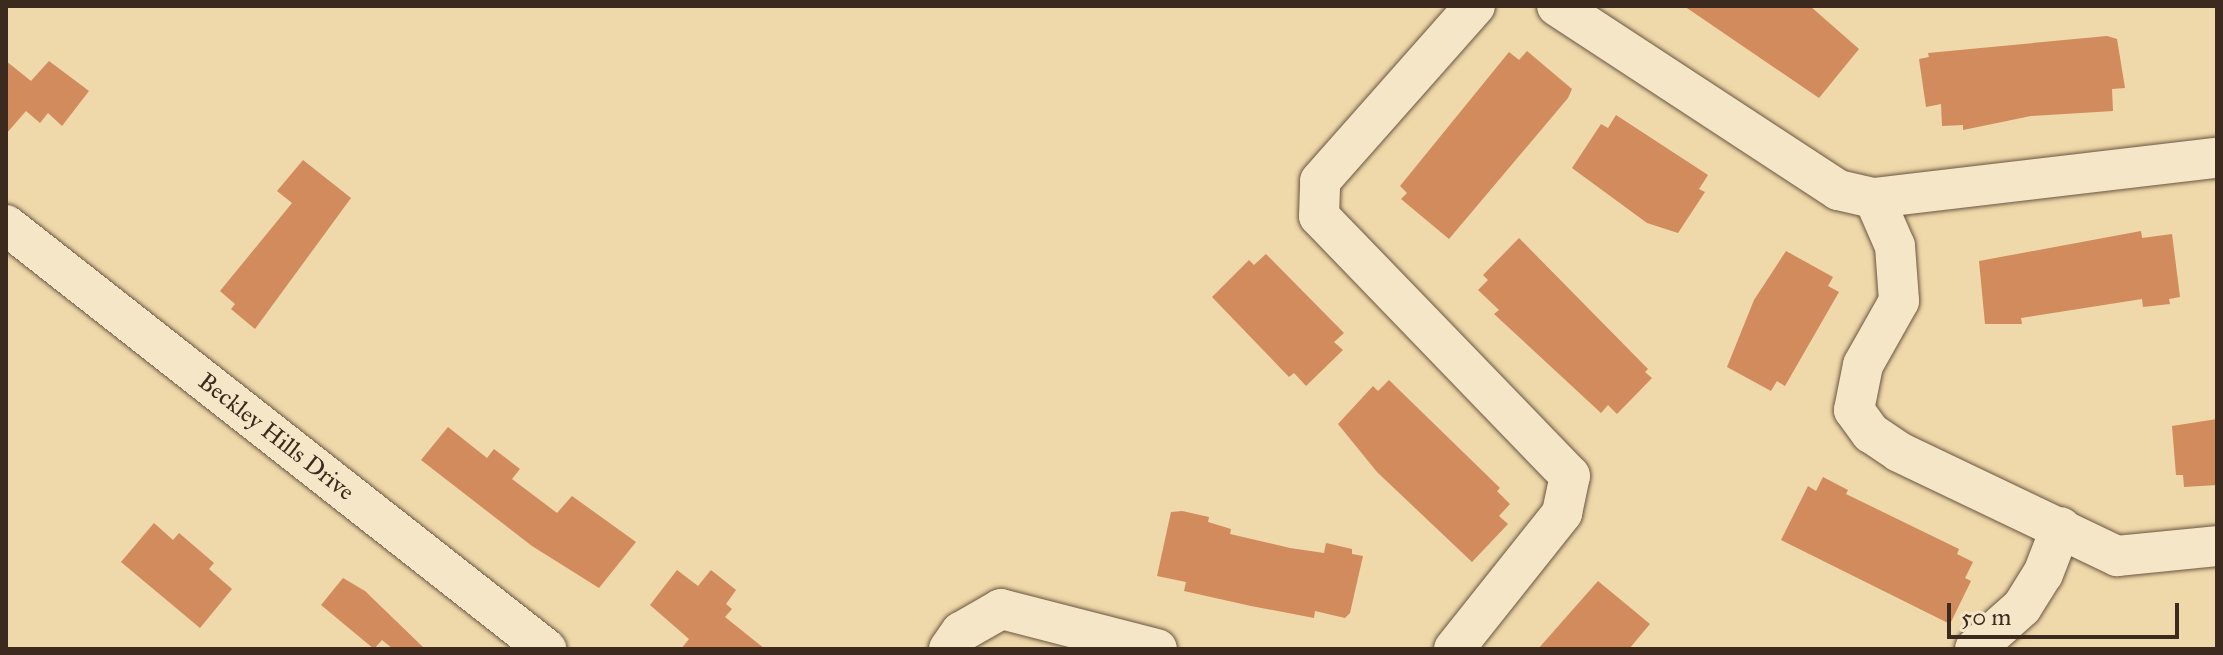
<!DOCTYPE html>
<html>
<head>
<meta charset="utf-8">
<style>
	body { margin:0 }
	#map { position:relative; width:2223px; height:655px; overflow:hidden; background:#efd8a9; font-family:"IM FELL Great Primer",serif }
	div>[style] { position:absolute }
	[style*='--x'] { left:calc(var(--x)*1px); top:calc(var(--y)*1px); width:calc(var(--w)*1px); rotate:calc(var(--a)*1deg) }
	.building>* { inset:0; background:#d18b5c }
	.roads { filter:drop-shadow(0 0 2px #6a5642) drop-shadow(0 0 2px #6a5642) }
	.minor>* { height:40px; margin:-20px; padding:0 20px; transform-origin:20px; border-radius:20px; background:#f5e6c7 }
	span { translate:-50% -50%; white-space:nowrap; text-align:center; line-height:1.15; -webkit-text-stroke:6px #f5e6c7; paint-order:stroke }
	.street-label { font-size:24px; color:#3d2a1f }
	.frame { position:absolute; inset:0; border:8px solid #3d2a1f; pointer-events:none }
	.scale { position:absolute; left:1947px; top:603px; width:232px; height:36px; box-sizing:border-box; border:4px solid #3d2a1f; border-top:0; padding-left:10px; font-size:24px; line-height:28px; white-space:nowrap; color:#3d2a1f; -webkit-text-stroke:6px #f5e6c7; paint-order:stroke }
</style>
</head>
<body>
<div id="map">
	<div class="building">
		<i style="clip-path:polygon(1684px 6px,1810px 6px,1859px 49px,1819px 98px)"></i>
		<i style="clip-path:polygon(2107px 36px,2117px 39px,2125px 88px,2112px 89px,2113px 111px,2031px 116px,1963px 130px,1963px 125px,1942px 126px,1941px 104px,1926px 107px,1919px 59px,1929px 57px,1928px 53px)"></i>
		<i style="clip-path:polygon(1527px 51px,1572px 89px,1568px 98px,1449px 239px,1401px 199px,1407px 193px,1400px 186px,1509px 52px,1519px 60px)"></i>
		<i style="clip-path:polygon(6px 61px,31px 81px,49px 61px,89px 91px,62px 126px,48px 113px,40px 123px,26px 111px,6px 134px)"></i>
		<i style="clip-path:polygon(1616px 115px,1708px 175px,1699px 189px,1705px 192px,1678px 233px,1647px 223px,1572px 168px,1601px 124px,1608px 128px)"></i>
		<i style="clip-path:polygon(303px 160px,351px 198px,255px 329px,231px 309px,235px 304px,220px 291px,292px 203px,277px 191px)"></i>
		<i style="clip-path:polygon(2141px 231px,2142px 238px,2172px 234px,2180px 297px,2169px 299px,2170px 304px,2143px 307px,2142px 299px,2021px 318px,2022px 324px,1985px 324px,1979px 261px)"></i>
		<i style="clip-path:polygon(1519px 238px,1648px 369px,1645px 372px,1652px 378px,1617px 414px,1608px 405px,1601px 413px,1494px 314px,1499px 310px,1478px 290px,1488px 280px,1483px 275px)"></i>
		<i style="clip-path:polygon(1786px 251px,1833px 277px,1828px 286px,1839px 292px,1785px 386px,1777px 381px,1771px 391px,1727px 367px,1754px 300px)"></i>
		<i style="clip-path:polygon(1266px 254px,1344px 333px,1334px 342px,1343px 350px,1306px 386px,1294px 373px,1289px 377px,1212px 297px,1249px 260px,1254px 265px)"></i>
		<i style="clip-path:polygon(1389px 380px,1500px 488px,1497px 491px,1510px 504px,1499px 516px,1508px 524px,1472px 562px,1377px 472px,1338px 424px,1373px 386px,1378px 391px)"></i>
		<i style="clip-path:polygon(2217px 419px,2217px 485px,2184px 487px,2183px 475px,2176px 475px,2172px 426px)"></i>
		<i style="clip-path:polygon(448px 427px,487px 458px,494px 449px,520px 469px,512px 479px,557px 513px,572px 496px,636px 542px,599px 588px,532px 546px,421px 460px)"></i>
		<i style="clip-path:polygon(1823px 477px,1848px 490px,1846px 494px,1959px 549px,1957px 554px,1973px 562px,1965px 578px,1971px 581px,1950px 624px,1781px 540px,1808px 486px,1816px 491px)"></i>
		<i style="clip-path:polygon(1182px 511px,1209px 517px,1208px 522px,1231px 529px,1230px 534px,1290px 548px,1324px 553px,1326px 543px,1352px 549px,1352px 554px,1363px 556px,1350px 613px,1345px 618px,1315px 611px,1314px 618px,1251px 606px,1184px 591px,1186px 582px,1157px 576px,1171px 512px)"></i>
		<i style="clip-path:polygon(154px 523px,173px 540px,179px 533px,214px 563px,209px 569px,232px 589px,200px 628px,121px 562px)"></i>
		<i style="clip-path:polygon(677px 570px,698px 586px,711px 570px,736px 590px,726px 604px,732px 609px,725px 617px,765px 649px,681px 649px,689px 639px,650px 605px)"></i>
		<i style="clip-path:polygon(343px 578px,365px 591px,425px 649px,393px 649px,382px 640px,374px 649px,321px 605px)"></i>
		<i style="clip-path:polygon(1598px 581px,1650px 624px,1629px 649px,1538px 649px)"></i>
	</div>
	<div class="roads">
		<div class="minor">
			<i style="--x:1557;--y:6;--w:336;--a:33.2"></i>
			<i style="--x:1838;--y:190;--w:37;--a:13"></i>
			<i style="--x:1874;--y:198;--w:345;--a:-6.7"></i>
			<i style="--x:1874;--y:198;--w:52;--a:66.4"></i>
			<i style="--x:1895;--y:246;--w:55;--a:85.8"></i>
			<i style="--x:1899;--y:301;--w:73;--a:119.4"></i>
			<i style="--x:1863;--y:365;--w:46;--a:101.3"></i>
			<i style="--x:1854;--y:410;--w:29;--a:54"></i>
			<i style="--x:1871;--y:433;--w:34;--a:34"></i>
			<i style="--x:1899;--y:452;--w:242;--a:25.5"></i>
			<i style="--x:2117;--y:556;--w:100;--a:-5.7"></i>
			<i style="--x:6;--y:225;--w:687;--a:38.14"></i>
			<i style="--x:949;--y:649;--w:21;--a:-55"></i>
			<i style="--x:961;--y:632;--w:46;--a:-29.9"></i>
			<i style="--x:1001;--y:609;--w:161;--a:14.4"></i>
			<i style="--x:1454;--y:649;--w:174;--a:-51.5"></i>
			<i style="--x:1562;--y:513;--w:38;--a:-78"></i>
			<i style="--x:1570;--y:476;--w:361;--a:-134"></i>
			<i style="--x:1319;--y:216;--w:35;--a:-88"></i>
			<i style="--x:1320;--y:181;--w:234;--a:-48.5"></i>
			<i style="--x:1975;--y:649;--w:63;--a:-41.8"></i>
			<i style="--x:2022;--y:607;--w:39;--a:-58"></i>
			<i style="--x:2043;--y:574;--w:50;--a:-69"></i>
		</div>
	</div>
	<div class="street-label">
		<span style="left:276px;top:437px;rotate:38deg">Beckley Hills Drive</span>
	</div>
	<div class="frame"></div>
	<div class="scale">50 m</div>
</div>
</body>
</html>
